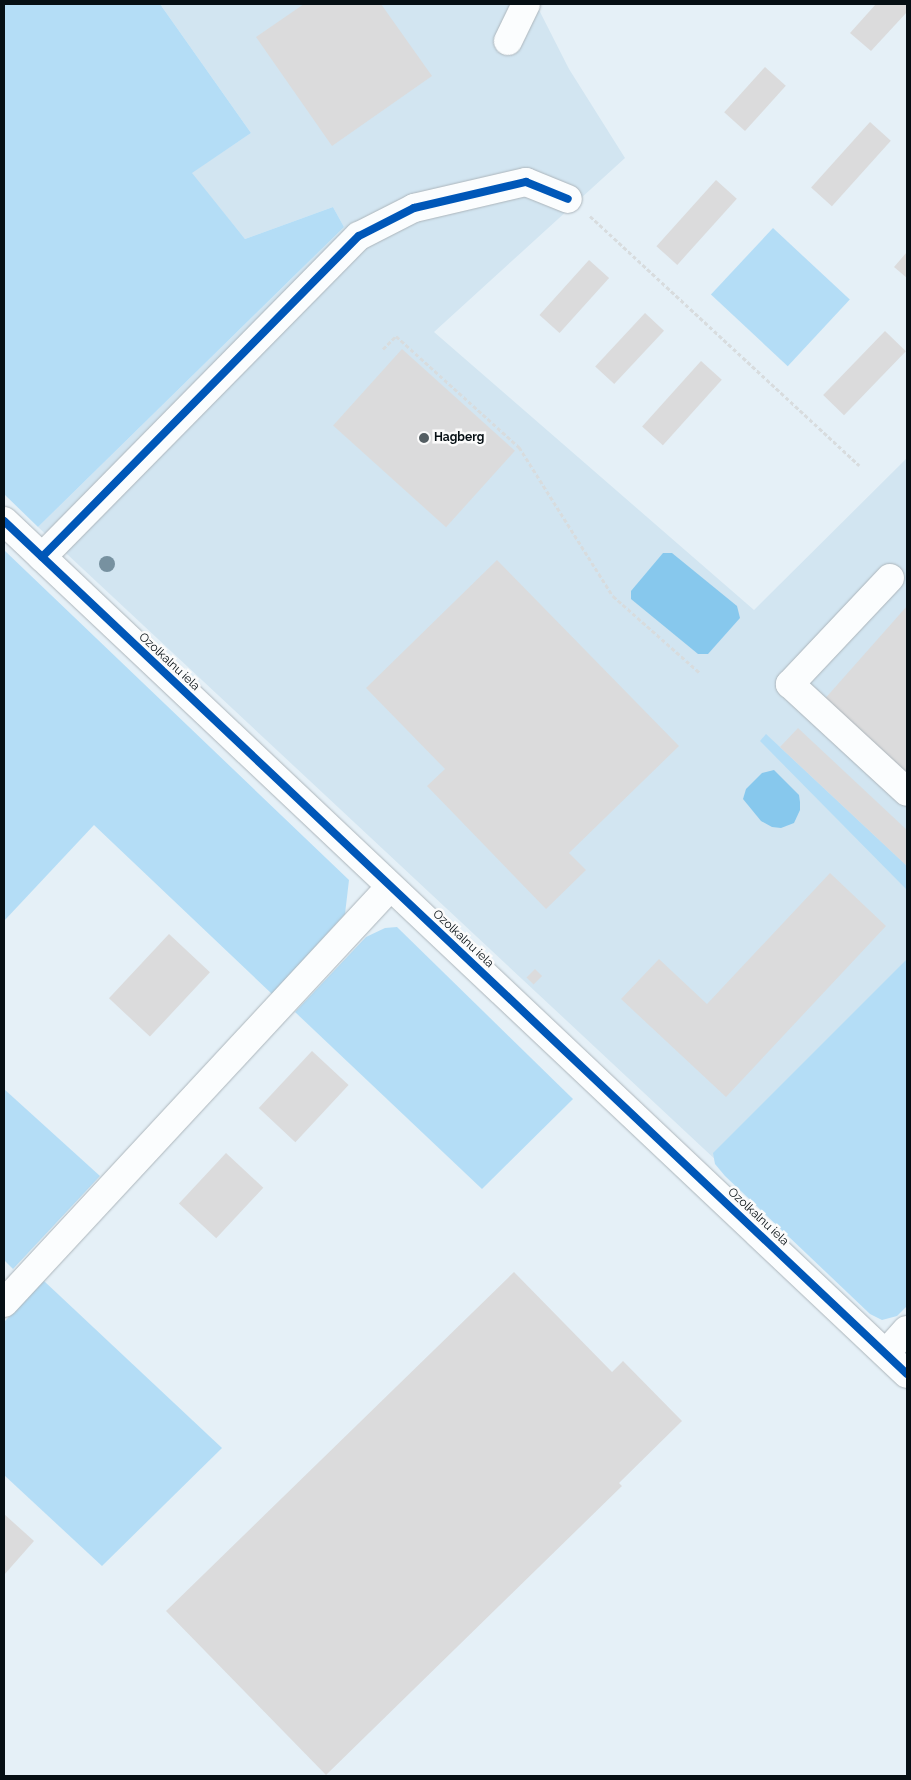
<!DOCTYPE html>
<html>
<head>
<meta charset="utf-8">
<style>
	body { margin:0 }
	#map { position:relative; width:911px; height:1780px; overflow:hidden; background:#e5f0f7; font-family:Raleway,sans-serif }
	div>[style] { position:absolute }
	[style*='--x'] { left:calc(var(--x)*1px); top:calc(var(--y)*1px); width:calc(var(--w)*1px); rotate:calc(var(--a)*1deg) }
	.built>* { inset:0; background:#d2e5f1 }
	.green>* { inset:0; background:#b4ddf6; transform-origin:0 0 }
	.water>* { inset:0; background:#87c8ed }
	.building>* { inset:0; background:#dbdbdc; transform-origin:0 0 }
	.path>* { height:3px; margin-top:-1.5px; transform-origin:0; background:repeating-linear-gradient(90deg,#d8dcde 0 4px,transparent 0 6.5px) }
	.roads { filter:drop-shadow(0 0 1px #acb5bb) drop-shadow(0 0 1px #acb5bb) }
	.minor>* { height:28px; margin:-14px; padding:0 14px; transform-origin:14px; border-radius:14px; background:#fbfdfe }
	.cycleway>* { height:8px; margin:-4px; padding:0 4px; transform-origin:4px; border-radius:4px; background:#0057b8 }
	.trees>* { width:16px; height:16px; margin:-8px; border-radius:50%; background:#7791a0 }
	.dots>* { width:14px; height:14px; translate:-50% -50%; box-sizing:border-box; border:2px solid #fbfbfb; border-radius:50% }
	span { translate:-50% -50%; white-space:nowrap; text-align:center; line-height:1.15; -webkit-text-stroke:5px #fbfbfb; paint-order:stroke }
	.poi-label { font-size:12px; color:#060f14; font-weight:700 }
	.left { translate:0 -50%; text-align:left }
	.street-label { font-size:12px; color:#060f14 }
	.frame { position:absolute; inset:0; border:5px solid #060f14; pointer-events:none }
</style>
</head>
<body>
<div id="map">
	<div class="built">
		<i style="clip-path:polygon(160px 4px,536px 4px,569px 69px,625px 158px,434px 332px,754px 610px,907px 458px,907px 1294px,884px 1317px,38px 527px,344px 227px,333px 207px,245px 239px,191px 173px,251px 133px)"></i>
	</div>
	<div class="green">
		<i style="clip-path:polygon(4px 4px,160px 4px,251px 133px,192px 173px,245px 239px,333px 207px,344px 227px,38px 527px,4px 494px)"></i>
		<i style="left:773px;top:228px;width:105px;height:91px;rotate:43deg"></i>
		<i style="clip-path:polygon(4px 550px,349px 880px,345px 914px,272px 994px,94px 825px,4px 921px)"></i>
		<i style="clip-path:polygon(766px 734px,907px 866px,907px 890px,760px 741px)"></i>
		<i style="clip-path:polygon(397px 927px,573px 1099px,482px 1189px,295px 1012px,366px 937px,385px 928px)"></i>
		<i style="clip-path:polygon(907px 959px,907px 1306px,897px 1316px,882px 1320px,870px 1314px,725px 1176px,715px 1164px,713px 1153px)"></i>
		<i style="clip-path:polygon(4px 1089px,100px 1176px,13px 1269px,4px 1260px)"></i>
		<i style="clip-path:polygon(44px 1281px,222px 1448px,102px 1566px,4px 1475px,4px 1322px)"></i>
	</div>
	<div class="water">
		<i style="clip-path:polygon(663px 553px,672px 553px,737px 606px,740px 618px,708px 654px,698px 654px,631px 599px,631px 591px)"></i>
		<i style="clip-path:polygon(774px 770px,799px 795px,800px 802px,800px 810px,794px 823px,781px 828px,772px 827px,761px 821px,743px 799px,746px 789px,762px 773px)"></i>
	</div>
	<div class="building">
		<i style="clip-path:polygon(304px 4px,381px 4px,432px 76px,332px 146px,256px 37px)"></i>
		<i style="clip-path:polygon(876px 4px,907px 4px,907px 12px,871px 51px,850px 33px)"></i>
		<i style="left:765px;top:67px;width:28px;height:61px;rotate:42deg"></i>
		<i style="left:870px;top:122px;width:28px;height:88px;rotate:42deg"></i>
		<i style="left:716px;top:180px;width:28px;height:89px;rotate:42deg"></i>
		<i style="clip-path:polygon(907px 252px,907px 278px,894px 267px)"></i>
		<i style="left:589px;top:260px;width:27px;height:74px;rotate:42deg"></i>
		<i style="left:645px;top:313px;width:26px;height:73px;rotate:43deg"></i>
		<i style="left:885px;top:331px;width:29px;height:89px;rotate:44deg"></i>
		<i style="left:402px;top:349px;width:152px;height:103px;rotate:42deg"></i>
		<i style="left:701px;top:361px;width:28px;height:88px;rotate:42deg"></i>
		<i style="clip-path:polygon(497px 560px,679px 746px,569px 853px,586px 870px,546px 909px,427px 786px,445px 769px,366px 688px)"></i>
		<i style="clip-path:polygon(907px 606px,907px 779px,822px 702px)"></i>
		<i style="clip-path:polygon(798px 728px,907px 830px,907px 866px,780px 747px)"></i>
		<i style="clip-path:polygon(830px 873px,886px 926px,726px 1097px,621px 999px,659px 959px,707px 1004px)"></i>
		<i style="left:169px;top:934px;width:56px;height:88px;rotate:43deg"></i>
		<i style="left:535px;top:969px;width:10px;height:12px;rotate:45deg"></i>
		<i style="left:312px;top:1051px;width:50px;height:78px;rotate:43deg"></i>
		<i style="left:226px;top:1153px;width:51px;height:69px;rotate:43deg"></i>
		<i style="clip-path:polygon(514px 1272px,612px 1372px,623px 1361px,682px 1421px,619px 1483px,622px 1486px,326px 1775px,166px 1611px)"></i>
		<i style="clip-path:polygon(4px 1514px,34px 1541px,4px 1575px)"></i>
	</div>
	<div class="path">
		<i style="--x:590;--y:216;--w:367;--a:42.8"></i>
		<i style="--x:383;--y:349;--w:18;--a:-45"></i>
		<i style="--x:396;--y:336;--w:166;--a:42.1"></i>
		<i style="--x:519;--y:447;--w:176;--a:57.8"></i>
		<i style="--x:613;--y:596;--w:116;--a:41.5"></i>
	</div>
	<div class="roads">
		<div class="minor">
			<i style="--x:508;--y:41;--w:41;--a:-64.1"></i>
			<i style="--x:4;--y:521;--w:1242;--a:43.37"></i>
			<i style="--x:42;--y:557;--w:451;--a:-45.4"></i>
			<i style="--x:359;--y:236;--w:62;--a:-27"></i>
			<i style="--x:414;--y:208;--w:115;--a:-13.1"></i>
			<i style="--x:526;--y:182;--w:45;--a:22"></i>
			<i style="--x:890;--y:578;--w:146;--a:133.3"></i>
			<i style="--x:790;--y:684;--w:159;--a:42.7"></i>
			<i style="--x:4;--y:1303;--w:567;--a:-47.14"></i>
			<i style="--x:886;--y:1353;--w:31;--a:-48"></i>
		</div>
	</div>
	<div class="cycleway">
		<i style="--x:4;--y:521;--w:1242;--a:43.37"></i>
		<i style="--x:42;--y:557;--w:451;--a:-45.4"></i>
		<i style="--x:359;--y:236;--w:62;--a:-27"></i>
		<i style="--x:414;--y:208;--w:115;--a:-13.1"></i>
		<i style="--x:526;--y:182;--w:45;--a:22"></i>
	</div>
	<div class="trees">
		<i style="left:107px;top:564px"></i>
	</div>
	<div class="dots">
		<i style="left:424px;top:438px;background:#545e63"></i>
	</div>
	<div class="poi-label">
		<span class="left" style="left:434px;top:438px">Hagberg</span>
	</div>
	<div class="street-label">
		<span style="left:169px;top:662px;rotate:43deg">Ozolkalnu iela</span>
		<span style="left:463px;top:939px;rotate:43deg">Ozolkalnu iela</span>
		<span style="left:758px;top:1217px;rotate:43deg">Ozolkalnu iela</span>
	</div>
	<div class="frame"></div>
</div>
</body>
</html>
